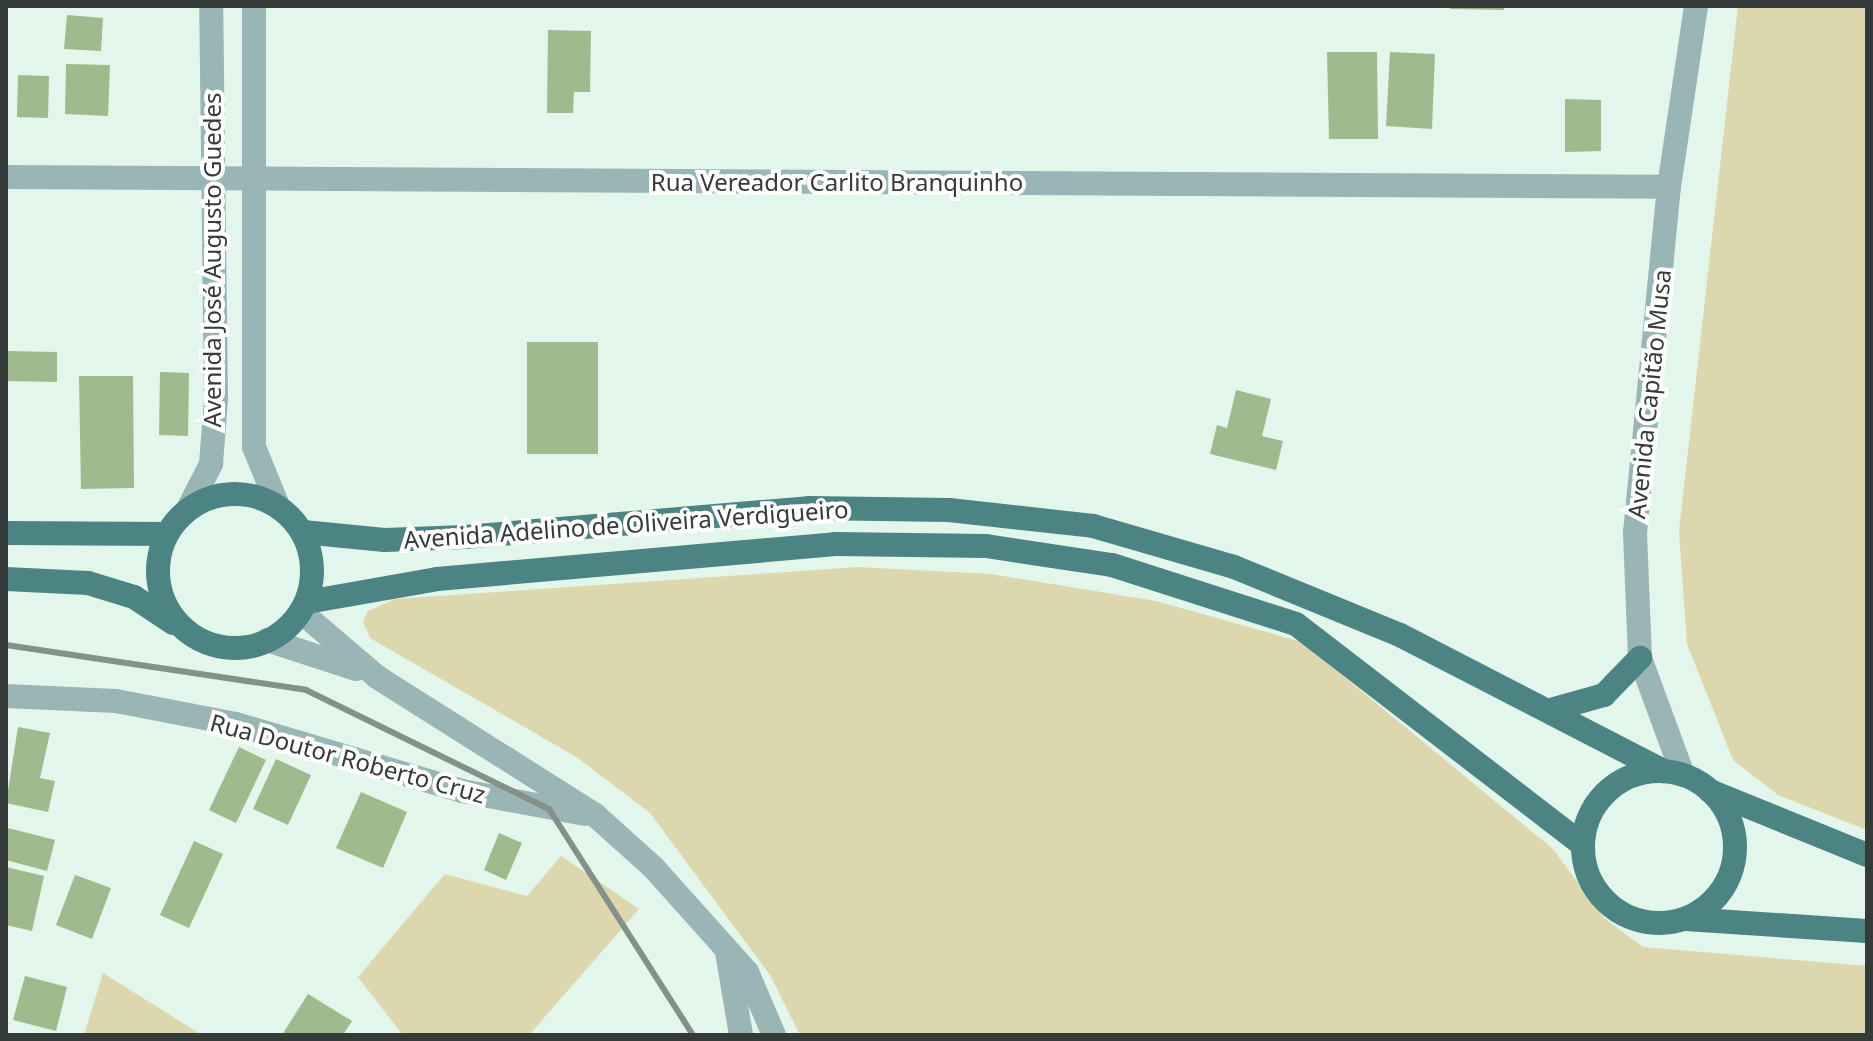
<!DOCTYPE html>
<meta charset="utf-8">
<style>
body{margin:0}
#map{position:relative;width:1873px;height:1041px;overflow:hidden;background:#e2f6ec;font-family:"Noto Sans",sans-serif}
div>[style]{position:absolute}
.green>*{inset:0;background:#dcd7ac}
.building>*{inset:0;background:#9fba8d}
.street>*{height:24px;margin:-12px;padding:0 12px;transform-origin:12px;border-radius:12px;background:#99b5b5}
.primary>*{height:24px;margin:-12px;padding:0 12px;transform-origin:12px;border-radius:12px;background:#4c8383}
.primary>.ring{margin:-12px;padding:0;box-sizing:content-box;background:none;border:24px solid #4c8383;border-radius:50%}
.rail>*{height:6px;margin:-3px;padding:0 3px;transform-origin:3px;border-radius:3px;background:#84918b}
span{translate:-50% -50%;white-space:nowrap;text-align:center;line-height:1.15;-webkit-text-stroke:8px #fff;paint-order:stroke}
.street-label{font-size:24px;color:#343b38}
.frame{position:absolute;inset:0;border:8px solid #343b38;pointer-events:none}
</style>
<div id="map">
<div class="green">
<i style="clip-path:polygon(1738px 6px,1867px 6px,1867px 830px,1778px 795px,1733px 760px,1687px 644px,1679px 531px)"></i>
<i style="clip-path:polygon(858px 567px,991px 574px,1156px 601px,1302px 642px,1553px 849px,1604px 918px,1643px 947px,1867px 966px,1867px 1035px,800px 1035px,770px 975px,650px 813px,578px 758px,370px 638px,363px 622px,368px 611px,395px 599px)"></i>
<i style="clip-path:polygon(561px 856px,639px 909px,529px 1035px,403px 1035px,358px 977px,445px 874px,527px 896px)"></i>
<i style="clip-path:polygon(103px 973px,202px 1035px,84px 1035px)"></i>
</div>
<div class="building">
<i style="clip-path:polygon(1450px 6px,1504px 6px,1504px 10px,1450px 9px)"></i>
<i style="clip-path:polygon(67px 15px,103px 18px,101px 51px,64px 49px)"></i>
<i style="clip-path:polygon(548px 30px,591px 31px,590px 92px,574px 92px,573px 113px,547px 113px)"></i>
<i style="clip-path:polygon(1327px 52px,1377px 52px,1378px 139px,1329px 139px)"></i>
<i style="clip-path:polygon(1390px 52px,1435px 54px,1432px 129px,1386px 126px)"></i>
<i style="clip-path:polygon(66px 64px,110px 65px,108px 116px,65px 114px)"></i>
<i style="clip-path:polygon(18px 75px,49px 76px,48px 118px,17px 117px)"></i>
<i style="clip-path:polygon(1565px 99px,1601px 100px,1601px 151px,1565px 152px)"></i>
<i style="clip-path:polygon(527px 342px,598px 342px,598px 454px,527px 454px)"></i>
<i style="clip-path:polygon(6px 351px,57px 352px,57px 382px,6px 381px)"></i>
<i style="clip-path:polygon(160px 372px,189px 373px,188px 436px,159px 435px)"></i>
<i style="clip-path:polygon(79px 376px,133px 376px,134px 488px,81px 489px)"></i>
<i style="clip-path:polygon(1236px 390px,1271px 399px,1262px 436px,1283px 441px,1276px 470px,1210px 454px,1217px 425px,1227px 428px)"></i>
<i style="clip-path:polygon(18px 727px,50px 733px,40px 778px,55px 781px,48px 812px,6px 803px)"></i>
<i style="clip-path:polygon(239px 747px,266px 760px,236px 823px,209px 810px)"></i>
<i style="clip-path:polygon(276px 759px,311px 775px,288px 825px,253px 809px)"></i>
<i style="clip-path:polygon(361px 792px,407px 812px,383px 868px,336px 848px)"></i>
<i style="clip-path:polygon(8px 828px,55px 840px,47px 871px,6px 860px)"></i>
<i style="clip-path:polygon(499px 833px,522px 843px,506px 880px,484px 870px)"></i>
<i style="clip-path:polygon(194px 841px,223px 854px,189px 928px,160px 915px)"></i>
<i style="clip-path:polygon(6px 867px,44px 876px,32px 931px,6px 925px)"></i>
<i style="clip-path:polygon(75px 875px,111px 888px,92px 939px,56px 925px)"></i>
<i style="clip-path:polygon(25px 976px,67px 987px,56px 1031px,13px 1020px)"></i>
<i style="clip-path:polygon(308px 994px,352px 1021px,343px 1035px,282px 1035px)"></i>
</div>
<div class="street">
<i style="left:254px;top:6px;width:441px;rotate:90deg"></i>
<i style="left:254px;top:447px;width:64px;rotate:67.9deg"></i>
<i style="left:6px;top:177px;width:1663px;rotate:0.34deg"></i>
<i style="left:188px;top:509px;width:51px;rotate:-62.9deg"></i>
<i style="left:211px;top:464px;width:65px;rotate:-85.6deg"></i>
<i style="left:216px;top:399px;width:393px;rotate:-90.7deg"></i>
<i style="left:301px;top:612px;width:100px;rotate:40.5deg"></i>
<i style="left:377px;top:677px;width:258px;rotate:32.3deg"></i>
<i style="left:595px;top:815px;width:78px;rotate:41.9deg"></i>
<i style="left:653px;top:867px;width:141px;rotate:48.2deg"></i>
<i style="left:747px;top:972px;width:69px;rotate:66.8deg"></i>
<i style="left:267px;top:640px;width:94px;rotate:18deg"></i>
<i style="left:6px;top:696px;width:110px;rotate:2.6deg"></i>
<i style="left:116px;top:701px;width:122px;rotate:10.9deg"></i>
<i style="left:236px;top:724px;width:236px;rotate:16.5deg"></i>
<i style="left:462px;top:791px;width:125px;rotate:10.6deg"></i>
<i style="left:1683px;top:775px;width:125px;rotate:-110.2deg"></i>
<i style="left:1640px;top:658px;width:125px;rotate:-92.3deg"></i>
<i style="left:1635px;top:533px;width:348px;rotate:-84.4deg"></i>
<i style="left:1669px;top:187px;width:183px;rotate:-81.5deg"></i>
<i style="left:727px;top:952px;width:84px;rotate:80.4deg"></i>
</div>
<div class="primary">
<i class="ring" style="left:158px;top:494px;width:130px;height:130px"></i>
<i style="left:303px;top:532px;width:82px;rotate:5.6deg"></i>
<i style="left:385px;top:540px;width:80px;rotate:-2.1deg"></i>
<i style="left:465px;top:537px;width:345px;rotate:-4.8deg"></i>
<i style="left:809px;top:508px;width:140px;rotate:0.8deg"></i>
<i style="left:949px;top:510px;width:145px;rotate:6.3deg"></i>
<i style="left:1093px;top:526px;width:147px;rotate:16.2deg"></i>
<i style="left:1234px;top:567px;width:179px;rotate:22.3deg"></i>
<i style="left:1400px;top:635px;width:297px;rotate:27.3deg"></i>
<i style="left:6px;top:533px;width:160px;rotate:0.4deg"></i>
<i style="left:6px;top:579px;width:82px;rotate:2.8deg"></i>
<i style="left:88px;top:583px;width:48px;rotate:16.9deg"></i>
<i style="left:134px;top:597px;width:47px;rotate:33.7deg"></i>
<i style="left:307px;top:602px;width:132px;rotate:-10deg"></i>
<i style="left:437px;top:579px;width:400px;rotate:-5deg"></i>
<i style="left:835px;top:544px;width:151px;rotate:0.8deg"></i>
<i style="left:986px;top:546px;width:127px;rotate:8.6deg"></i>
<i style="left:1112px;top:565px;width:193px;rotate:17.8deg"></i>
<i style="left:1296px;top:624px;width:361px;rotate:37.6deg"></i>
<i style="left:1554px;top:709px;width:52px;rotate:-15.6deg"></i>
<i style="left:1604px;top:695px;width:52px;rotate:-45.8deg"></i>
<i class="ring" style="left:1583px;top:771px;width:128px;height:128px"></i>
<i style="left:1710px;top:791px;width:170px;rotate:22.2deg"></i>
<i style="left:1686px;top:919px;width:181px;rotate:3.8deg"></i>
</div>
<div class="rail">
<i style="left:6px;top:645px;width:303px;rotate:8.5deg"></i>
<i style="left:306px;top:690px;width:271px;rotate:26.1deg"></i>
<i style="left:549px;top:809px;width:268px;rotate:57.5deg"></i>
</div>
<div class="street-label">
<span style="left:837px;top:182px">Rua Vereador Carlito Branquinho</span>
<span style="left:212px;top:260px;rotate:-90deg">Avenida José Augusto Guedes</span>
<span style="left:1649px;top:394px;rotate:-84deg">Avenida Capitão Musa</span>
<span style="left:626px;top:524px;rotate:-4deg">Avenida Adelino de Oliveira Verdigueiro</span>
<span style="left:348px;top:758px;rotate:15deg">Rua Doutor Roberto Cruz</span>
</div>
<div class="frame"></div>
</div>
